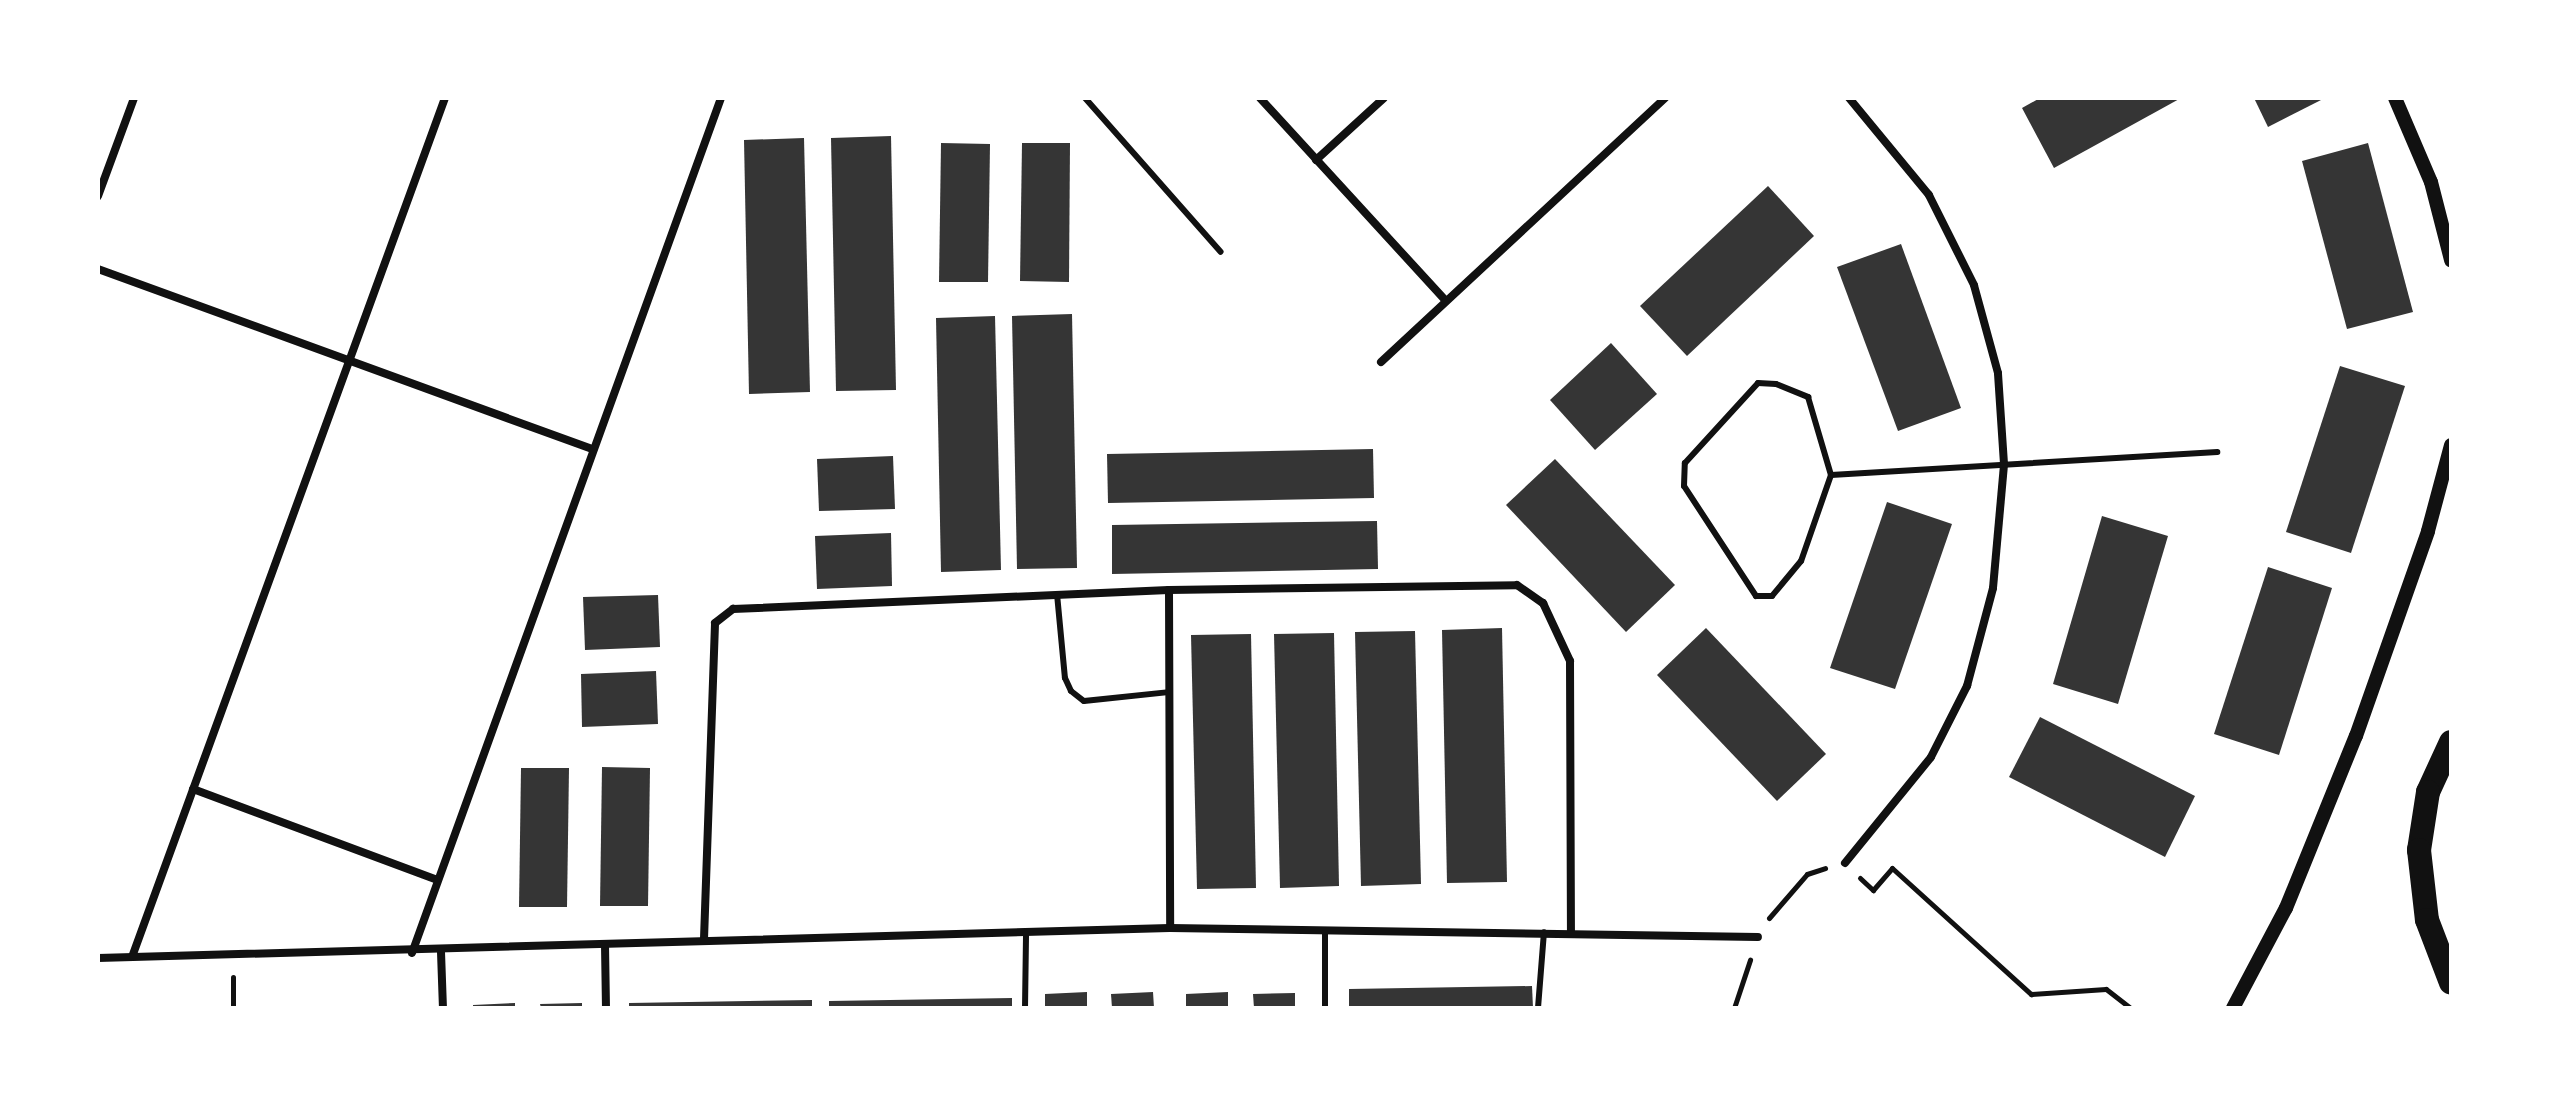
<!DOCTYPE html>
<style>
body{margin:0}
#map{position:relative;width:2549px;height:1106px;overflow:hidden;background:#fff;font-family:"Varela Round",sans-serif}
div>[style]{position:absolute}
.building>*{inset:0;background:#353535}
.path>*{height:5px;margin:-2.5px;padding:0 2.5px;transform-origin:2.5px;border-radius:2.5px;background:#111}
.service>*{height:6px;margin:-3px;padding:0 3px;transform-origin:3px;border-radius:3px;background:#111}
.minor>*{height:8px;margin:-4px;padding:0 4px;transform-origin:4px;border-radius:4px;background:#111}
.tertiary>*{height:14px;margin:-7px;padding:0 7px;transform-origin:7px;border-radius:7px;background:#111}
.motorway>*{height:24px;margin:-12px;padding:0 12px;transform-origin:12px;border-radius:12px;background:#111}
span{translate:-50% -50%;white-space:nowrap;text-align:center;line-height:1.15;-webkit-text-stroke:8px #fff;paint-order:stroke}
.frame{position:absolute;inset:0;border:100px solid #fff;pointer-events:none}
</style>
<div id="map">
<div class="building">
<i style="clip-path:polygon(2040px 98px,2181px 98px,2054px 168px,2022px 108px)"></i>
<i style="clip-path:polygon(2254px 98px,2325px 98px,2268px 127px)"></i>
<i style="clip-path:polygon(891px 136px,896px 390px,836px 391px,831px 138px)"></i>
<i style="clip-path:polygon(804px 138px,810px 392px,749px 394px,744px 140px)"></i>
<i style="clip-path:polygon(941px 143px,990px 144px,988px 282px,939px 282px)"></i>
<i style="clip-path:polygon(1022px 143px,1070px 143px,1069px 282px,1020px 281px)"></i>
<i style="clip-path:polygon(2368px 143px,2413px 312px,2347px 329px,2302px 161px)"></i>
<i style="clip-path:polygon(1768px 186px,1814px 236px,1687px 356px,1640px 306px)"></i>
<i style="clip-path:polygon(1901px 244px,1961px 408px,1898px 431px,1837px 267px)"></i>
<i style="clip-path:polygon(1072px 314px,1077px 568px,1017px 569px,1012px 316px)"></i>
<i style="clip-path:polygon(995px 316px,1001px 570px,941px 572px,936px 318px)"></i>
<i style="clip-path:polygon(1611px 343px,1657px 394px,1595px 450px,1550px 400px)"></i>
<i style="clip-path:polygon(2340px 366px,2405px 386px,2351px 553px,2286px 532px)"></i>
<i style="clip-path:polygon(1373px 449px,1374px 498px,1108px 503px,1107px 454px)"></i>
<i style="clip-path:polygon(893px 456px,895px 509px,819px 511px,817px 459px)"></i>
<i style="clip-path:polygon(1555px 459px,1675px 585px,1626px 632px,1506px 505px)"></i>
<i style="clip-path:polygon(1887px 502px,1952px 524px,1895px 689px,1830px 668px)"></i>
<i style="clip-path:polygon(2102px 516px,2168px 536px,2118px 704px,2053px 684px)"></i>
<i style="clip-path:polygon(1377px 521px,1378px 569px,1112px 574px,1112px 525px)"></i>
<i style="clip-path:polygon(891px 533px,892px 586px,817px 589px,815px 536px)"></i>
<i style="clip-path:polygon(2268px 567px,2332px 588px,2279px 755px,2214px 734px)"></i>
<i style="clip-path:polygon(658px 595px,660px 647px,585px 650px,583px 597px)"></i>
<i style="clip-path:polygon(1502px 628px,1507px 882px,1447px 883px,1442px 630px)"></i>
<i style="clip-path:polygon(1706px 628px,1826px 754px,1777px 801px,1657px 675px)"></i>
<i style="clip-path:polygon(1415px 631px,1421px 884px,1361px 886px,1355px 632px)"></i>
<i style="clip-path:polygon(1334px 633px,1339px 886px,1280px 888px,1274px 634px)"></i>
<i style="clip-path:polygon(1251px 634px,1256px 888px,1197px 889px,1191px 635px)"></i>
<i style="clip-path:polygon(656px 671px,658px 724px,582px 727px,581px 674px)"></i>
<i style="clip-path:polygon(2040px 717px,2195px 796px,2165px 857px,2009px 777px)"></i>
<i style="clip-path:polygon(602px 767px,650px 768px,648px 906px,600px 906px)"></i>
<i style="clip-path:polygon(521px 768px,569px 768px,567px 907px,519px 907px)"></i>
<i style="clip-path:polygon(1532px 986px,1533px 1008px,1349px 1008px,1349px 989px)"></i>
<i style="clip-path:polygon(1087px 992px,1087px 1008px,1045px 1008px,1045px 994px)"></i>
<i style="clip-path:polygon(1153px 992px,1154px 1008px,1112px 1008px,1111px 994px)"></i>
<i style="clip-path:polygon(1228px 992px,1228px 1008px,1186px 1008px,1186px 994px)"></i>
<i style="clip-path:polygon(1295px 993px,1295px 1008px,1254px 1008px,1253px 994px)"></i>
<i style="clip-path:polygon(1012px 998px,1012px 1008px,829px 1008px,829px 1001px)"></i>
<i style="clip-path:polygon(812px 1000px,812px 1008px,629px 1008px,629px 1003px)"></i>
<i style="clip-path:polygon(515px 1003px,515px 1008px,473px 1008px,473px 1005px)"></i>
<i style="clip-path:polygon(582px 1003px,582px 1008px,541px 1008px,540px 1004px)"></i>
</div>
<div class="path">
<i style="left:1860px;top:878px;width:18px;rotate:43deg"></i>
<i style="left:1873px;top:890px;width:29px;rotate:-49deg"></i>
<i style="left:1892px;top:868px;width:188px;rotate:42.2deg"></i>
<i style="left:2031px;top:994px;width:75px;rotate:-3.8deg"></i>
<i style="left:2106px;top:989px;width:31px;rotate:38deg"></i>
<i style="left:1769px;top:918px;width:58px;rotate:-49.2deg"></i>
<i style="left:1807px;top:874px;width:19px;rotate:-18deg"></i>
<i style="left:233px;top:1008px;width:31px;rotate:-90deg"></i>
<i style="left:1734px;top:1008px;width:51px;rotate:-71.6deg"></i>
</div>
<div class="service">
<i style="left:1085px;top:98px;width:205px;rotate:48.6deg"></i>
<i style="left:1758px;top:383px;width:18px;rotate:3deg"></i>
<i style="left:1776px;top:384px;width:35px;rotate:22deg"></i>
<i style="left:1808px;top:397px;width:81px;rotate:73.6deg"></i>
<i style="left:1831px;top:475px;width:91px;rotate:109.2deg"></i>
<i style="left:1801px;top:561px;width:45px;rotate:129.6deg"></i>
<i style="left:1772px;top:596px;width:16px;rotate:180deg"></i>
<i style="left:1756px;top:596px;width:131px;rotate:-123.2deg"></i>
<i style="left:1684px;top:486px;width:23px;rotate:-88deg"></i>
<i style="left:1685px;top:463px;width:108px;rotate:-47.6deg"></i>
<i style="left:1831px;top:475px;width:387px;rotate:-3.4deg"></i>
<i style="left:1057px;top:594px;width:84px;rotate:84.6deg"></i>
<i style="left:1065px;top:678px;width:14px;rotate:65deg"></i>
<i style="left:1071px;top:691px;width:16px;rotate:38deg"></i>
<i style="left:1084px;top:701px;width:85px;rotate:-6deg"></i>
<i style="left:1025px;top:1008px;width:76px;rotate:-89.2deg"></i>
<i style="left:1325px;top:1008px;width:78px;rotate:-90deg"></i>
<i style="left:1538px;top:1008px;width:76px;rotate:-85.5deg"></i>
</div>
<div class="minor">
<i style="left:1260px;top:98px;width:275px;rotate:47.5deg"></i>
<i style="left:1316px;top:160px;width:92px;rotate:-42.4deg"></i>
<i style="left:98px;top:196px;width:104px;rotate:-69.8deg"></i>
<i style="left:98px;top:269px;width:526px;rotate:20.02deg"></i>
<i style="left:1381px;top:362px;width:388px;rotate:-42.9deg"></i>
<i style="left:1169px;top:590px;width:338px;rotate:89.8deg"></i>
<i style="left:193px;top:789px;width:258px;rotate:20.4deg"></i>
<i style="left:1845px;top:863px;width:136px;rotate:-50.9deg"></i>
<i style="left:1931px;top:757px;width:80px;rotate:-63.1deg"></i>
<i style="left:1967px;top:686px;width:101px;rotate:-75.1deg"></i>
<i style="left:1993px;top:588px;width:124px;rotate:-84.9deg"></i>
<i style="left:2004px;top:464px;width:91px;rotate:-93.8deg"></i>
<i style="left:1998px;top:373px;width:91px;rotate:-105.3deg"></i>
<i style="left:1974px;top:285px;width:101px;rotate:-116.6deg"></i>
<i style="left:1929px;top:195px;width:126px;rotate:-129.5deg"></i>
<i style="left:704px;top:939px;width:316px;rotate:-88deg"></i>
<i style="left:715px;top:623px;width:23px;rotate:-38deg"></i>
<i style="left:733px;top:609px;width:436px;rotate:-2.5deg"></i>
<i style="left:1169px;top:590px;width:348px;rotate:-0.8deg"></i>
<i style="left:1517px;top:585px;width:32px;rotate:35deg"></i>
<i style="left:1543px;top:603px;width:64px;rotate:65deg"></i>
<i style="left:1570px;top:661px;width:271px;rotate:89.8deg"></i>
<i style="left:605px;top:945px;width:63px;rotate:89.1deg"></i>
<i style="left:441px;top:952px;width:56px;rotate:88deg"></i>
<i style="left:412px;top:953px;width:909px;rotate:-70.13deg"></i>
<i style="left:132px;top:957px;width:914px;rotate:-69.98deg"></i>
<i style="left:98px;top:958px;width:1072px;rotate:-1.6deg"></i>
<i style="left:1170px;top:928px;width:588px;rotate:0.88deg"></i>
</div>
<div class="tertiary">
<i style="left:2395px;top:98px;width:91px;rotate:66.8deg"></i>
<i style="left:2431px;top:182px;width:81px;rotate:75.6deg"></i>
<i style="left:2233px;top:1008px;width:113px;rotate:-62.1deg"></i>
<i style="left:2286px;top:908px;width:186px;rotate:-67.9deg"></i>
<i style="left:2356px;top:736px;width:217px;rotate:-70.6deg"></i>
<i style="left:2428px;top:531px;width:89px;rotate:-75deg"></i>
</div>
<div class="motorway">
<i style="left:2451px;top:742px;width:55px;rotate:114.7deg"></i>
<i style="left:2428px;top:792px;width:59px;rotate:98.8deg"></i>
<i style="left:2419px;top:850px;width:70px;rotate:83.5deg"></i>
<i style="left:2427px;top:920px;width:67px;rotate:69.1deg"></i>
</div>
<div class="frame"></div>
</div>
